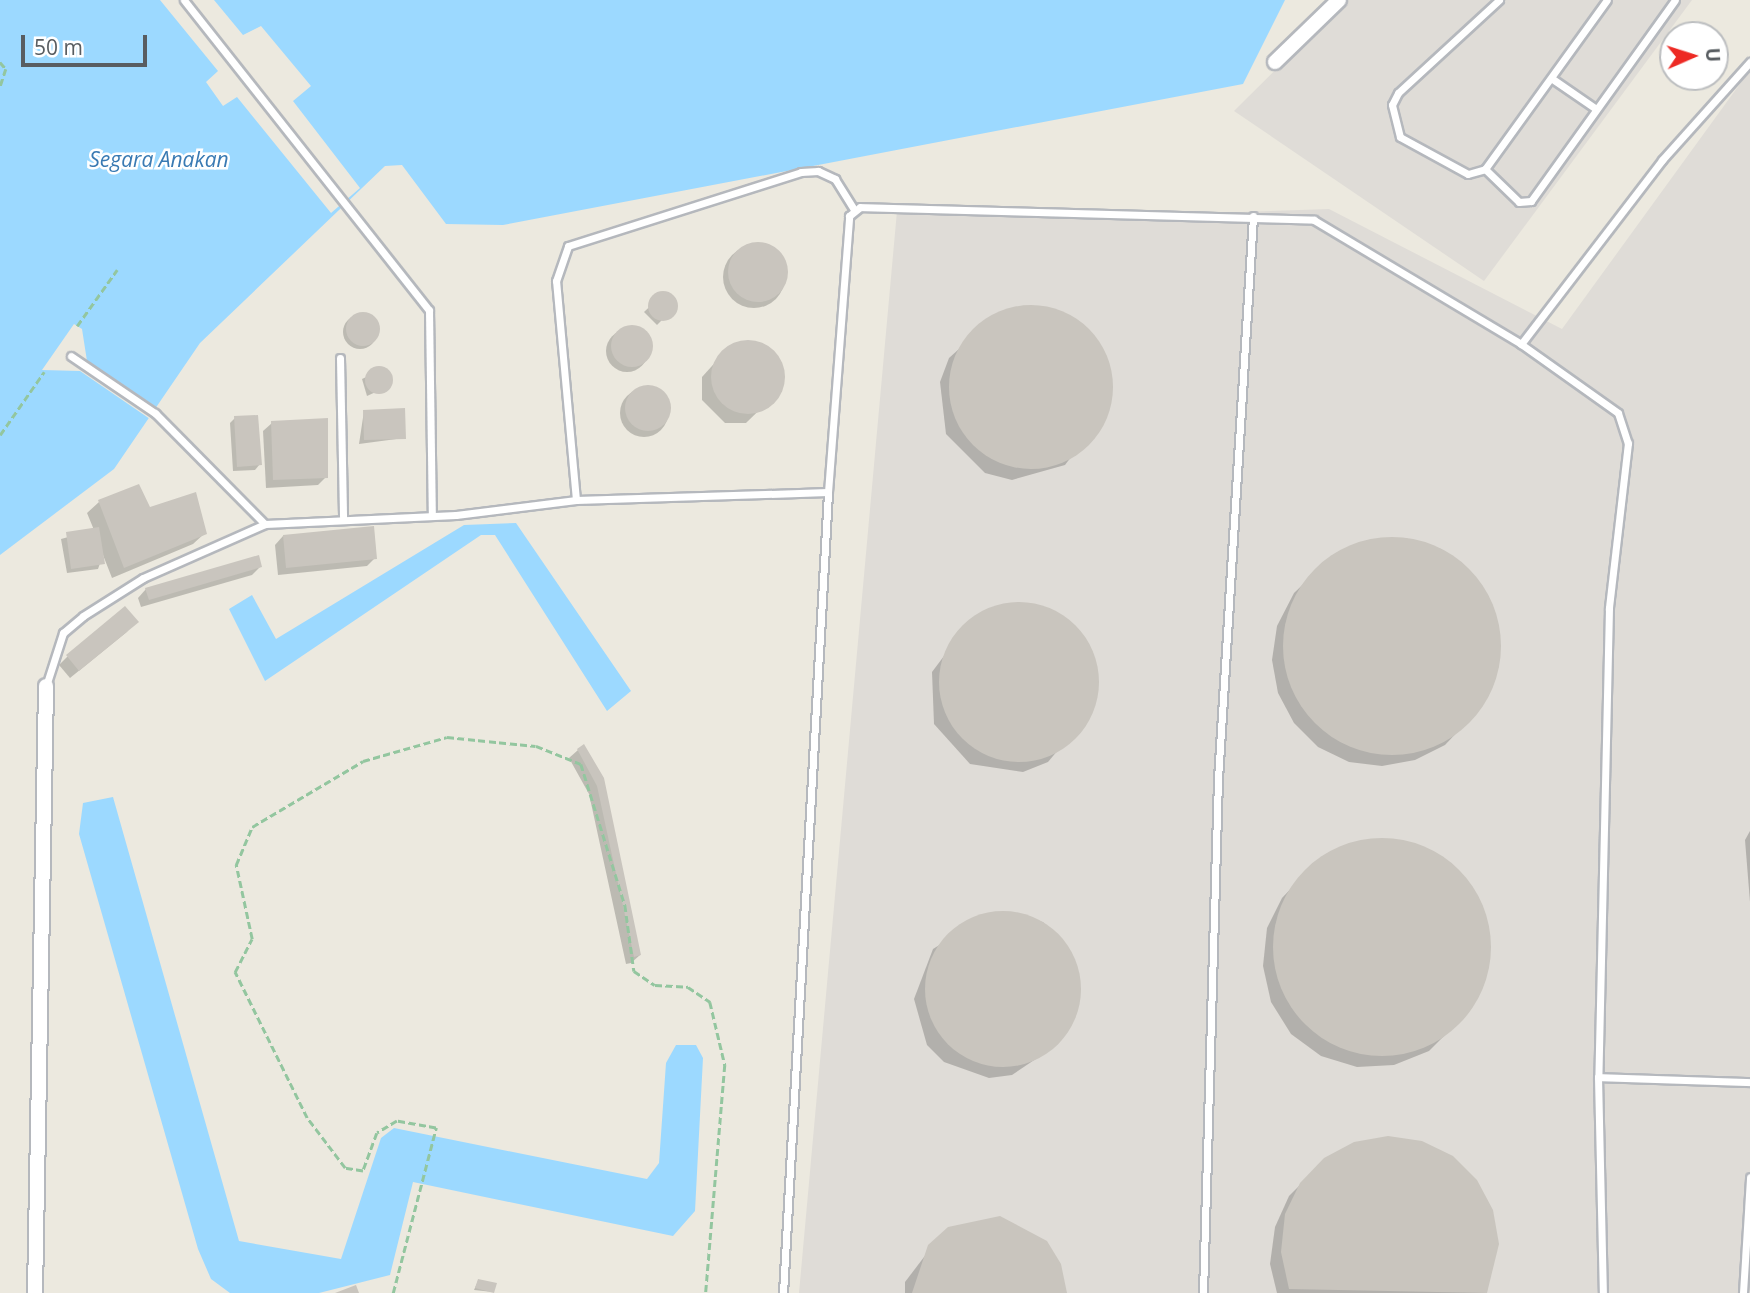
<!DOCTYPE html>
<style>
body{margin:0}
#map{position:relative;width:1750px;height:1293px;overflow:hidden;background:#ece9df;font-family:"Open Sans",sans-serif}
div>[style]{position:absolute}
.industrial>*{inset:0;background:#dfdcd7}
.water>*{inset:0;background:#9cd9ff}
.pier>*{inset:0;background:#ece9df}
.shadow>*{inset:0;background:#0003}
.round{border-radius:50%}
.building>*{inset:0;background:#c9c5be}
.path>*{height:2.5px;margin-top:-1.25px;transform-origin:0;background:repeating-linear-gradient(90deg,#93c69f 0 7px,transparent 0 10.5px)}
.roads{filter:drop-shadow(2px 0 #b5b8bd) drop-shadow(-2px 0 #b5b8bd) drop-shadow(0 2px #b5b8bd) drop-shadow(0 -2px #b5b8bd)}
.service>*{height:7px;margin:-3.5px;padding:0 3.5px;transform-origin:3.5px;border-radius:3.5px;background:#fff}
.minor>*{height:14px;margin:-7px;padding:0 7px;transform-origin:7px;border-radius:7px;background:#fff}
span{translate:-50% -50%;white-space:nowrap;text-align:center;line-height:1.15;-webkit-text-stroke:5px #fff;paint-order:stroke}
.water-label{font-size:21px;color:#397ab3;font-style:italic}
.north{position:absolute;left:1659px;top:21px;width:70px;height:70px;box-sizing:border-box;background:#fff;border:2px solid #bcbec0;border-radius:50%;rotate:87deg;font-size:19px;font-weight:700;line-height:28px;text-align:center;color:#585d61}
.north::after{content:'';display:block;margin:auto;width:24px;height:32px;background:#ed2a24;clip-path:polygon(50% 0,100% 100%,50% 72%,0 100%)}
.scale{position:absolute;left:21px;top:35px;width:126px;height:32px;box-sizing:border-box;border:4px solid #585d61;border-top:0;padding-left:9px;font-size:21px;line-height:24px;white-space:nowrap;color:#585d61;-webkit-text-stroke:5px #fff;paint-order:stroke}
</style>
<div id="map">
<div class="industrial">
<i style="clip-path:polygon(1346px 0,1692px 0,1484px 281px,1234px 111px)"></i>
<i style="clip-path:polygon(1750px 70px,1750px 1293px,799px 1293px,897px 211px,1122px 216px,1329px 209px,1562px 329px)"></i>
</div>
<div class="water">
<i style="clip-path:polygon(0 0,1285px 0,1243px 84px,503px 225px,446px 224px,402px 165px,385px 166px,200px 343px,114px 469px,0 555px)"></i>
<i style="clip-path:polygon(516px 523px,631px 691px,607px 711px,495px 535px,481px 535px,265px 681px,229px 609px,252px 595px,276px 639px,464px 525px)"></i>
<i style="clip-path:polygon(113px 797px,239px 1241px,341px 1259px,381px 1138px,394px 1128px,647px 1179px,659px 1163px,666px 1063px,676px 1045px,696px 1045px,703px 1058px,695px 1211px,673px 1236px,413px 1182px,390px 1275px,319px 1293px,230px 1293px,211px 1279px,198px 1249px,79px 834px,83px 803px)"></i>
</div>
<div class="pier">
<i style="clip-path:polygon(160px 0,214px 0,243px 35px,261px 26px,311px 86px,293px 101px,360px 188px,331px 213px,237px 97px,223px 106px,206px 82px,218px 71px)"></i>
<i style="clip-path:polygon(74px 324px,82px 329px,87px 361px,159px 409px,150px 419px,80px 371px,42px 370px)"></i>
</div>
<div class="shadow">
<i class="round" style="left:723px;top:246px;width:62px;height:62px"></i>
<i style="clip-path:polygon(663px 294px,676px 306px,657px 325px,644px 312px)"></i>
<i style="clip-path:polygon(1048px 308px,1091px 333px,1104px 354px,1109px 407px,1065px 465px,1012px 480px,985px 473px,946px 434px,940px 382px,949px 358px,999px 313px)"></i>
<i class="round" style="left:343px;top:315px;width:34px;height:34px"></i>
<i class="round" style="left:606px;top:330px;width:42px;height:42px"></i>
<i style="clip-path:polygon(754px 341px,775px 353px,782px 388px,746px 423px,725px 423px,702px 400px,702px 377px,730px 346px)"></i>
<i style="clip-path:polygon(383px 369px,389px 386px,367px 396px,362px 379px)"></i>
<i class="round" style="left:620px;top:389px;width:48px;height:48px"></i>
<i style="clip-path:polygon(364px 411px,404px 438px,359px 444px)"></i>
<i style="clip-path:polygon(235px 418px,260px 464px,255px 470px,233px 471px,230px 423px)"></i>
<i style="clip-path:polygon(272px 423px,326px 477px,318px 485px,266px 488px,263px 431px)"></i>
<i style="clip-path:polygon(138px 487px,149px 509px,205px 533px,193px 544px,112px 578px,103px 555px,98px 569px,67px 573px,61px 539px,94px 530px,87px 513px,99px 502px)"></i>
<i style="clip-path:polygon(283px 536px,375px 558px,367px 566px,278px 575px,275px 545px)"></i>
<i style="clip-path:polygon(1405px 538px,1441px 549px,1471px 572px,1491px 603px,1500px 640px,1495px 677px,1480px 708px,1445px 745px,1415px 760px,1382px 766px,1349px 762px,1318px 747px,1294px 723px,1278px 693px,1272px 660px,1277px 626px,1294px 593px,1334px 555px,1368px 540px)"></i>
<i style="clip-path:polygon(260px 567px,252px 575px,141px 607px,138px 598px,146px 589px)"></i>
<i style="clip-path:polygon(1041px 606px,1064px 617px,1093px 656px,1094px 707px,1048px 762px,1023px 772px,970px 764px,934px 724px,932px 672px,971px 620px,993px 608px)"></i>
<i style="clip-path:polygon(128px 631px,70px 678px,59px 665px,67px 657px)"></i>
<i style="clip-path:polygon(578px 750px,602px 779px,640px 955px,631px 963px,626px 964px,589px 794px,569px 758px)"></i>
<i style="clip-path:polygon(1750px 831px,1750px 902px,1745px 840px)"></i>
<i style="clip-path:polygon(1380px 839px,1414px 844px,1444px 858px,1468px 882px,1484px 912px,1490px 945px,1485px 979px,1468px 1012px,1429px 1051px,1394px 1065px,1357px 1067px,1321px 1056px,1291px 1034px,1271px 1002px,1263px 966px,1267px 928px,1282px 898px,1317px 861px,1347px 845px)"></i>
<i style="clip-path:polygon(992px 912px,1043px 922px,1076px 964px,1080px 991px,1064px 1036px,1052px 1048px,1012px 1075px,989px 1078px,944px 1062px,927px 1045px,914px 999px,933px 949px)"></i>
<i style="clip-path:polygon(1325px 1160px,1497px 1244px,1485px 1293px,1277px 1293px,1270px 1264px,1275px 1227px,1289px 1196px)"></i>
<i style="clip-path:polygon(937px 1240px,1061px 1293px,905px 1293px,905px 1282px)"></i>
<i style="clip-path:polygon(478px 1281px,493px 1292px,474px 1290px)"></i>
</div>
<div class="building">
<i class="round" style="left:728px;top:242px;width:60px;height:60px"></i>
<i class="round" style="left:648px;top:291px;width:30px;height:30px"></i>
<i class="round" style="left:949px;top:305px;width:164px;height:164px"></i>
<i class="round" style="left:346px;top:312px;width:34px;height:34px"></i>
<i class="round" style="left:611px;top:325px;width:42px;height:42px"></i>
<i class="round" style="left:711px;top:340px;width:74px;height:74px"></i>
<i class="round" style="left:365px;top:366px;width:28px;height:28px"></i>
<i class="round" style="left:625px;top:385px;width:46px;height:46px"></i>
<i style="clip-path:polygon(405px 408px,406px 439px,364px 440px,363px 410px)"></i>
<i style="clip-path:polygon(258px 415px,262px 465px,237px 467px,234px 416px)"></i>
<i style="clip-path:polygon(328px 418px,328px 478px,273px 480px,271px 421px)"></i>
<i style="clip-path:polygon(139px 484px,150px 507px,196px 492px,207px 534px,124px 568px,98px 500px)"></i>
<i style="clip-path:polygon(374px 526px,377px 559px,286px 568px,283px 535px)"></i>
<i style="clip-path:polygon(99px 527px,105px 564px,71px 569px,66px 532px)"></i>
<i class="round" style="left:1283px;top:537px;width:218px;height:218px"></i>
<i style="clip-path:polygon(259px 555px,262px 567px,149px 600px,145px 588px)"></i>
<i class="round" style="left:939px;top:602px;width:160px;height:160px"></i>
<i style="clip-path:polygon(125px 606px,139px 622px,79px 671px,66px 655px)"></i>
<i style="clip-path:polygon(584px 744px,604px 778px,641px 955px,634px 957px,597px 786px,577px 749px)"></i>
<i class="round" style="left:1273px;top:838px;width:218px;height:218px"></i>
<i class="round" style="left:925px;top:911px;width:156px;height:156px"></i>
<i style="clip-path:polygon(1388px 1136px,1422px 1141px,1453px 1156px,1477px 1180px,1493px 1210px,1499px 1244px,1487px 1293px,1289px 1289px,1281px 1252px,1285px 1214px,1300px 1183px,1324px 1158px,1354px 1142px)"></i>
<i style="clip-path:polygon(1000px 1216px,1047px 1241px,1061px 1264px,1067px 1293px,912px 1293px,928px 1245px,948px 1227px)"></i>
<i style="clip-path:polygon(478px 1279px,497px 1283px,494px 1293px,475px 1288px)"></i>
<i style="clip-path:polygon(356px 1285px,359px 1293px,335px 1293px)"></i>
</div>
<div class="path">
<i style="left:0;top:62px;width:9px;rotate:49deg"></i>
<i style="left:6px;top:69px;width:19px;rotate:108deg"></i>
<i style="left:77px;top:326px;width:69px;rotate:-54.5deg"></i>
<i style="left:0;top:435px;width:77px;rotate:-55.1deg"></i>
<i style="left:393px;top:1293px;width:171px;rotate:-75.4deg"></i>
<i style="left:436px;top:1128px;width:40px;rotate:-170deg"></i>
<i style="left:397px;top:1121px;width:23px;rotate:149deg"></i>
<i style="left:377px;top:1133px;width:40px;rotate:110.2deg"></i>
<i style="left:363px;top:1171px;width:18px;rotate:-171deg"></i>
<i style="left:345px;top:1168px;width:63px;rotate:-127.2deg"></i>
<i style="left:307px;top:1118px;width:163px;rotate:-116.3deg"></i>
<i style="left:235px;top:972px;width:37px;rotate:-63deg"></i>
<i style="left:252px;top:939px;width:76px;rotate:-102.2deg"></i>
<i style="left:236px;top:865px;width:41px;rotate:-67.2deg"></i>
<i style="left:252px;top:827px;width:129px;rotate:-30.7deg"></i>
<i style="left:363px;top:761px;width:87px;rotate:-15.9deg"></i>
<i style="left:447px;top:737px;width:89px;rotate:5.8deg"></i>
<i style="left:536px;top:746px;width:48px;rotate:21.8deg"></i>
<i style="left:581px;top:764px;width:148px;rotate:72.7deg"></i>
<i style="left:625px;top:905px;width:67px;rotate:82.2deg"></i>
<i style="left:634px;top:971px;width:25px;rotate:34deg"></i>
<i style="left:655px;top:985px;width:33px;rotate:3deg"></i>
<i style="left:688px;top:987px;width:27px;rotate:34deg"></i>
<i style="left:710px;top:1002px;width:65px;rotate:76.6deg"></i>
<i style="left:725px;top:1065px;width:229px;rotate:94.8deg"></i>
</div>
<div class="roads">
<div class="service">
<i style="left:184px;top:0;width:395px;rotate:51.7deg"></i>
<i style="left:429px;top:310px;width:205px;rotate:89.2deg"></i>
<i style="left:1499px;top:0;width:137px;rotate:137.4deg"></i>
<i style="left:1398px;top:93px;width:13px;rotate:117deg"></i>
<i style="left:1392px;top:105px;width:33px;rotate:76deg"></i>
<i style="left:1400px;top:137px;width:77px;rotate:28.6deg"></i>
<i style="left:1468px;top:174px;width:18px;rotate:-16deg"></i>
<i style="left:1485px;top:169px;width:208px;rotate:-54.2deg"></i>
<i style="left:1554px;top:80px;width:51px;rotate:34.6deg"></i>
<i style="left:1485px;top:169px;width:47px;rotate:44.1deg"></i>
<i style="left:1519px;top:202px;width:12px;rotate:-5deg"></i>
<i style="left:1531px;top:201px;width:247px;rotate:-54.4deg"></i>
<i style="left:1521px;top:344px;width:232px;rotate:-52.5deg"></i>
<i style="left:1662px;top:160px;width:132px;rotate:-48.1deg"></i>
<i style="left:71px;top:356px;width:102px;rotate:34.2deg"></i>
<i style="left:155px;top:413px;width:156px;rotate:45.3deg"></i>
<i style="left:340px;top:358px;width:159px;rotate:88.9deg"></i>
<i style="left:576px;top:500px;width:220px;rotate:-95.2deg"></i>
<i style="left:556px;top:281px;width:37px;rotate:-71deg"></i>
<i style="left:568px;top:246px;width:244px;rotate:-17.6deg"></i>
<i style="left:801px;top:172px;width:17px;rotate:-3deg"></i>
<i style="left:818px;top:171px;width:19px;rotate:25deg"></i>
<i style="left:835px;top:179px;width:36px;rotate:58deg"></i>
<i style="left:46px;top:686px;width:56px;rotate:-72.2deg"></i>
<i style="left:63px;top:633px;width:26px;rotate:-40deg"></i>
<i style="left:83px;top:616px;width:71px;rotate:-32.3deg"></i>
<i style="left:143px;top:578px;width:133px;rotate:-23.9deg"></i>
<i style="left:265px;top:524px;width:191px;rotate:-2.7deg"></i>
<i style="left:456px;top:515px;width:121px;rotate:-7.1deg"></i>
<i style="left:576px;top:500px;width:252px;rotate:-1.8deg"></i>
<i style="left:1598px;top:1077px;width:152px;rotate:1.9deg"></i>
<i style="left:783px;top:1293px;width:802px;rotate:-86.78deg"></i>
<i style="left:828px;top:492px;width:277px;rotate:-85.6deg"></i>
<i style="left:849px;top:216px;width:14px;rotate:-39deg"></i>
<i style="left:860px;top:207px;width:454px;rotate:1.6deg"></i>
<i style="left:1314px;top:220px;width:241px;rotate:30.9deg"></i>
<i style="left:1521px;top:344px;width:119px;rotate:35.4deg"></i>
<i style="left:1618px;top:413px;width:32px;rotate:72deg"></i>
<i style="left:1628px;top:443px;width:166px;rotate:96.6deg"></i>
<i style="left:1609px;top:608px;width:469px;rotate:91.3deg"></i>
<i style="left:1598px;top:1077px;width:216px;rotate:88.7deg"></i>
<i style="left:1203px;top:1293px;width:514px;rotate:-88.33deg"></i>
<i style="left:1218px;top:779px;width:564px;rotate:-86.44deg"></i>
<i style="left:1743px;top:1293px;width:116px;rotate:-86.5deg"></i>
</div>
<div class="minor">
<i style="left:1275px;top:62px;width:89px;rotate:-44.1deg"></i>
<i style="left:35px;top:1293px;width:607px;rotate:-88.96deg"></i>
</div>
</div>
<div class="water-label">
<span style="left:159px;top:159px">Segara Anakan</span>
</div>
<div class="north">U</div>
<div class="scale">50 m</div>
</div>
